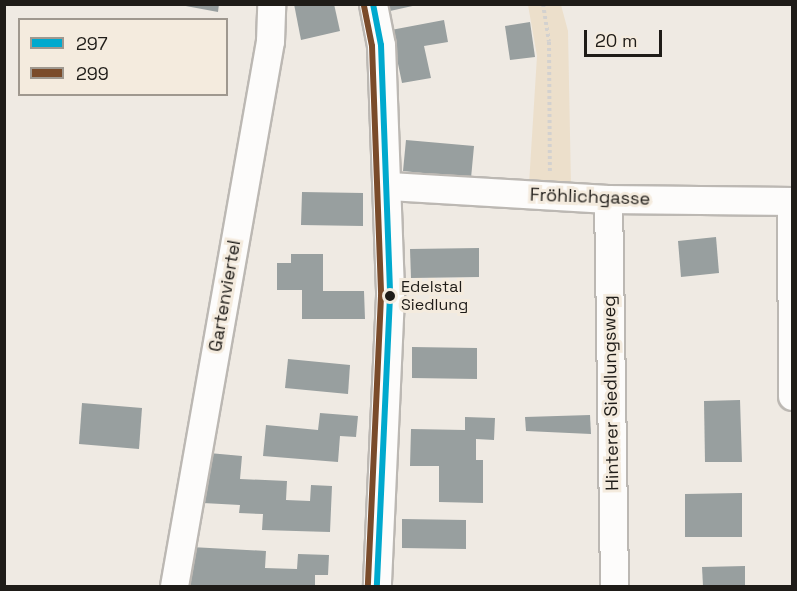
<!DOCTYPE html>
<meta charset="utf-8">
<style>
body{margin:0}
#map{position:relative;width:797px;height:591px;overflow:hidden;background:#efeae3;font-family:"Space Grotesk",sans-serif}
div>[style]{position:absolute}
.green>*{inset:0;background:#ecdfcb}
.building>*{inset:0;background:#989f9f}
.path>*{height:4px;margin-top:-2px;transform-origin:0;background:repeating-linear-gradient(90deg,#d3d1cf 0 3px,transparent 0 6px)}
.roads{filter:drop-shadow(2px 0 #bcb8b3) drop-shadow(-2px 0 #bcb8b3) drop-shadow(0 2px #bcb8b3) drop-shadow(0 -2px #bcb8b3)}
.minor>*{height:27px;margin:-13.5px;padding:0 13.5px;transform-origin:13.5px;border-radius:13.5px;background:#fdfcfb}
.bus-1>*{height:6px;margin:-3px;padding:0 3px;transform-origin:3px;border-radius:3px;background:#00a9ce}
.bus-2>*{height:6px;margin:-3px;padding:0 3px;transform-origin:3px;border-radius:3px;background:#7a4b2a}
.dots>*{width:16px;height:16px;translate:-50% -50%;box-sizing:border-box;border:3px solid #f4ebde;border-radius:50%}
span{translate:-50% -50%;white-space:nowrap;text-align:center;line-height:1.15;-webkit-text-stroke:6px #f4ebde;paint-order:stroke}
.bus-label{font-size:16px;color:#1f1c18}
.left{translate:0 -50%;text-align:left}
.street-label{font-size:18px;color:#1f1c18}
.frame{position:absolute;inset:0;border:6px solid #1f1c18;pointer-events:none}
.legend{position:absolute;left:18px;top:18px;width:210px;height:78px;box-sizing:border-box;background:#f4ebde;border:2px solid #9f988f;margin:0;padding:8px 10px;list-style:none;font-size:18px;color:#1f1c18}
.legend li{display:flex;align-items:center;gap:12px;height:30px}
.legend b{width:30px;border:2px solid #9f988f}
.scale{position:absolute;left:584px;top:30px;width:78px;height:27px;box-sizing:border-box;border:3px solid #1f1c18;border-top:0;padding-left:8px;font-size:18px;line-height:21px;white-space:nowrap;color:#1f1c18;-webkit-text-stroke:4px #f4ebde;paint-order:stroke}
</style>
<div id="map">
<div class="green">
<i style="clip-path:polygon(528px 5px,561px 5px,568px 31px,571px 186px,529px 184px,537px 56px)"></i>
</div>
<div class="building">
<i style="clip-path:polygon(175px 4px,219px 4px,218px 12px)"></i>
<i style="clip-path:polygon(294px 4px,334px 4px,340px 31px,301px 40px)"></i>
<i style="clip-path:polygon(389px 4px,417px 4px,417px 5px,390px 11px)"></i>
<i style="clip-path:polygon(444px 20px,448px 42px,424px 46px,431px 78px,402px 83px,391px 30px)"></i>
<i style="clip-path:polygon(530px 22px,535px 57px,510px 60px,505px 26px)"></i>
<i style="clip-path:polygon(406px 140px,474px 146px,471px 178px,403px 171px)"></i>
<i style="clip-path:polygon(302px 192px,363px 193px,363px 226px,301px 225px)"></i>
<i style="clip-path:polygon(716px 237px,719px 273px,681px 277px,678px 241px)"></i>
<i style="clip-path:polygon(479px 248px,479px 277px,411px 278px,410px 249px)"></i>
<i style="clip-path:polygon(291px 254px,323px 254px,323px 291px,364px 291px,365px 319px,302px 319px,302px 290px,277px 290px,277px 263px,291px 263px)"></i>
<i style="clip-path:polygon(412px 347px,477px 348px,477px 379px,412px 378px)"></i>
<i style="clip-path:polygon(288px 359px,350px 365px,348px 394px,285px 388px)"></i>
<i style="clip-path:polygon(740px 400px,742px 462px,705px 462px,704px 401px)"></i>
<i style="clip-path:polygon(82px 403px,142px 408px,139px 449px,79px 444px)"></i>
<i style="clip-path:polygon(320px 413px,358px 416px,356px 437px,340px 436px,338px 462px,263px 456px,266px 425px,318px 430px)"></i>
<i style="clip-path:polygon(590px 415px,591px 434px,526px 431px,525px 417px)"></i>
<i style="clip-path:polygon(465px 417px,495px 418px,494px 440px,476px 439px,476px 460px,483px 460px,483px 503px,439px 502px,439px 466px,410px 466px,411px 429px,465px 430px)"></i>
<i style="clip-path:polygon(209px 453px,242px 456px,240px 479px,287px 481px,286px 500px,310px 501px,311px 485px,332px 486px,330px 532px,262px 530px,263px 514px,239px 513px,240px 505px,203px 503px)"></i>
<i style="clip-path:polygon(742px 493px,742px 537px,685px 537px,685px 494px)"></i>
<i style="clip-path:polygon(402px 519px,466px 520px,466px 549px,402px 548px)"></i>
<i style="clip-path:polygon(191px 547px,266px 551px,265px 568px,297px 569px,298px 554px,329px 555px,328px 575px,315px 575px,315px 586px,186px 586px)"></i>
<i style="clip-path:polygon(745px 566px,745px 586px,703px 586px,702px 567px)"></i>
</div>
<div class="path">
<i style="left:543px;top:4px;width:38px;rotate:81deg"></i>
<i style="left:549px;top:42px;width:129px;rotate:89.6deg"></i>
</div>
<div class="roads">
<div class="minor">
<i style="left:373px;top:4px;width:42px;rotate:79deg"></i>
<i style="left:381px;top:45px;width:251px;rotate:87.9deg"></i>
<i style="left:390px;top:296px;width:290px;rotate:92.6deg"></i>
<i style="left:389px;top:186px;width:219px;rotate:3.4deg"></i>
<i style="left:608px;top:199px;width:184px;rotate:0.6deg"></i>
<i style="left:608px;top:199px;width:387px;rotate:89.1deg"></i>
<i style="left:791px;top:201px;width:195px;rotate:89.7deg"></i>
<i style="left:174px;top:586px;width:553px;rotate:-80.01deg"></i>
<i style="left:270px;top:41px;width:37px;rotate:-88deg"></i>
</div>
</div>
<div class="bus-1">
<i style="left:373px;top:4px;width:42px;rotate:79deg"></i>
<i style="left:381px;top:45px;width:251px;rotate:87.9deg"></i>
<i style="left:390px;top:296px;width:290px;rotate:92.6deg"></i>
</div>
<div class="bus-2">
<i style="left:364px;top:6px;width:41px;rotate:78.7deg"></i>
<i style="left:372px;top:46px;width:250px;rotate:87.9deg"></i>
<i style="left:381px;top:296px;width:290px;rotate:92.6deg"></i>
</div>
<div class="dots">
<i style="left:390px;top:296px;background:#1f1c18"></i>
</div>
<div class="bus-label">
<span class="left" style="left:401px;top:296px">Edelstal<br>Siedlung</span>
</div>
<div class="street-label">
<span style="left:590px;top:197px;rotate:2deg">Fröhlichgasse</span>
<span style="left:225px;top:296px;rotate:-80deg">Gartenviertel</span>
<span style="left:611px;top:393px;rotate:-91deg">Hinterer Siedlungsweg</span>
</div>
<div class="frame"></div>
<ul class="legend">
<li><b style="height:8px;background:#00a9ce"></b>297</li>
<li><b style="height:8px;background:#7a4b2a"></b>299</li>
</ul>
<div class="scale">20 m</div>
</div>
